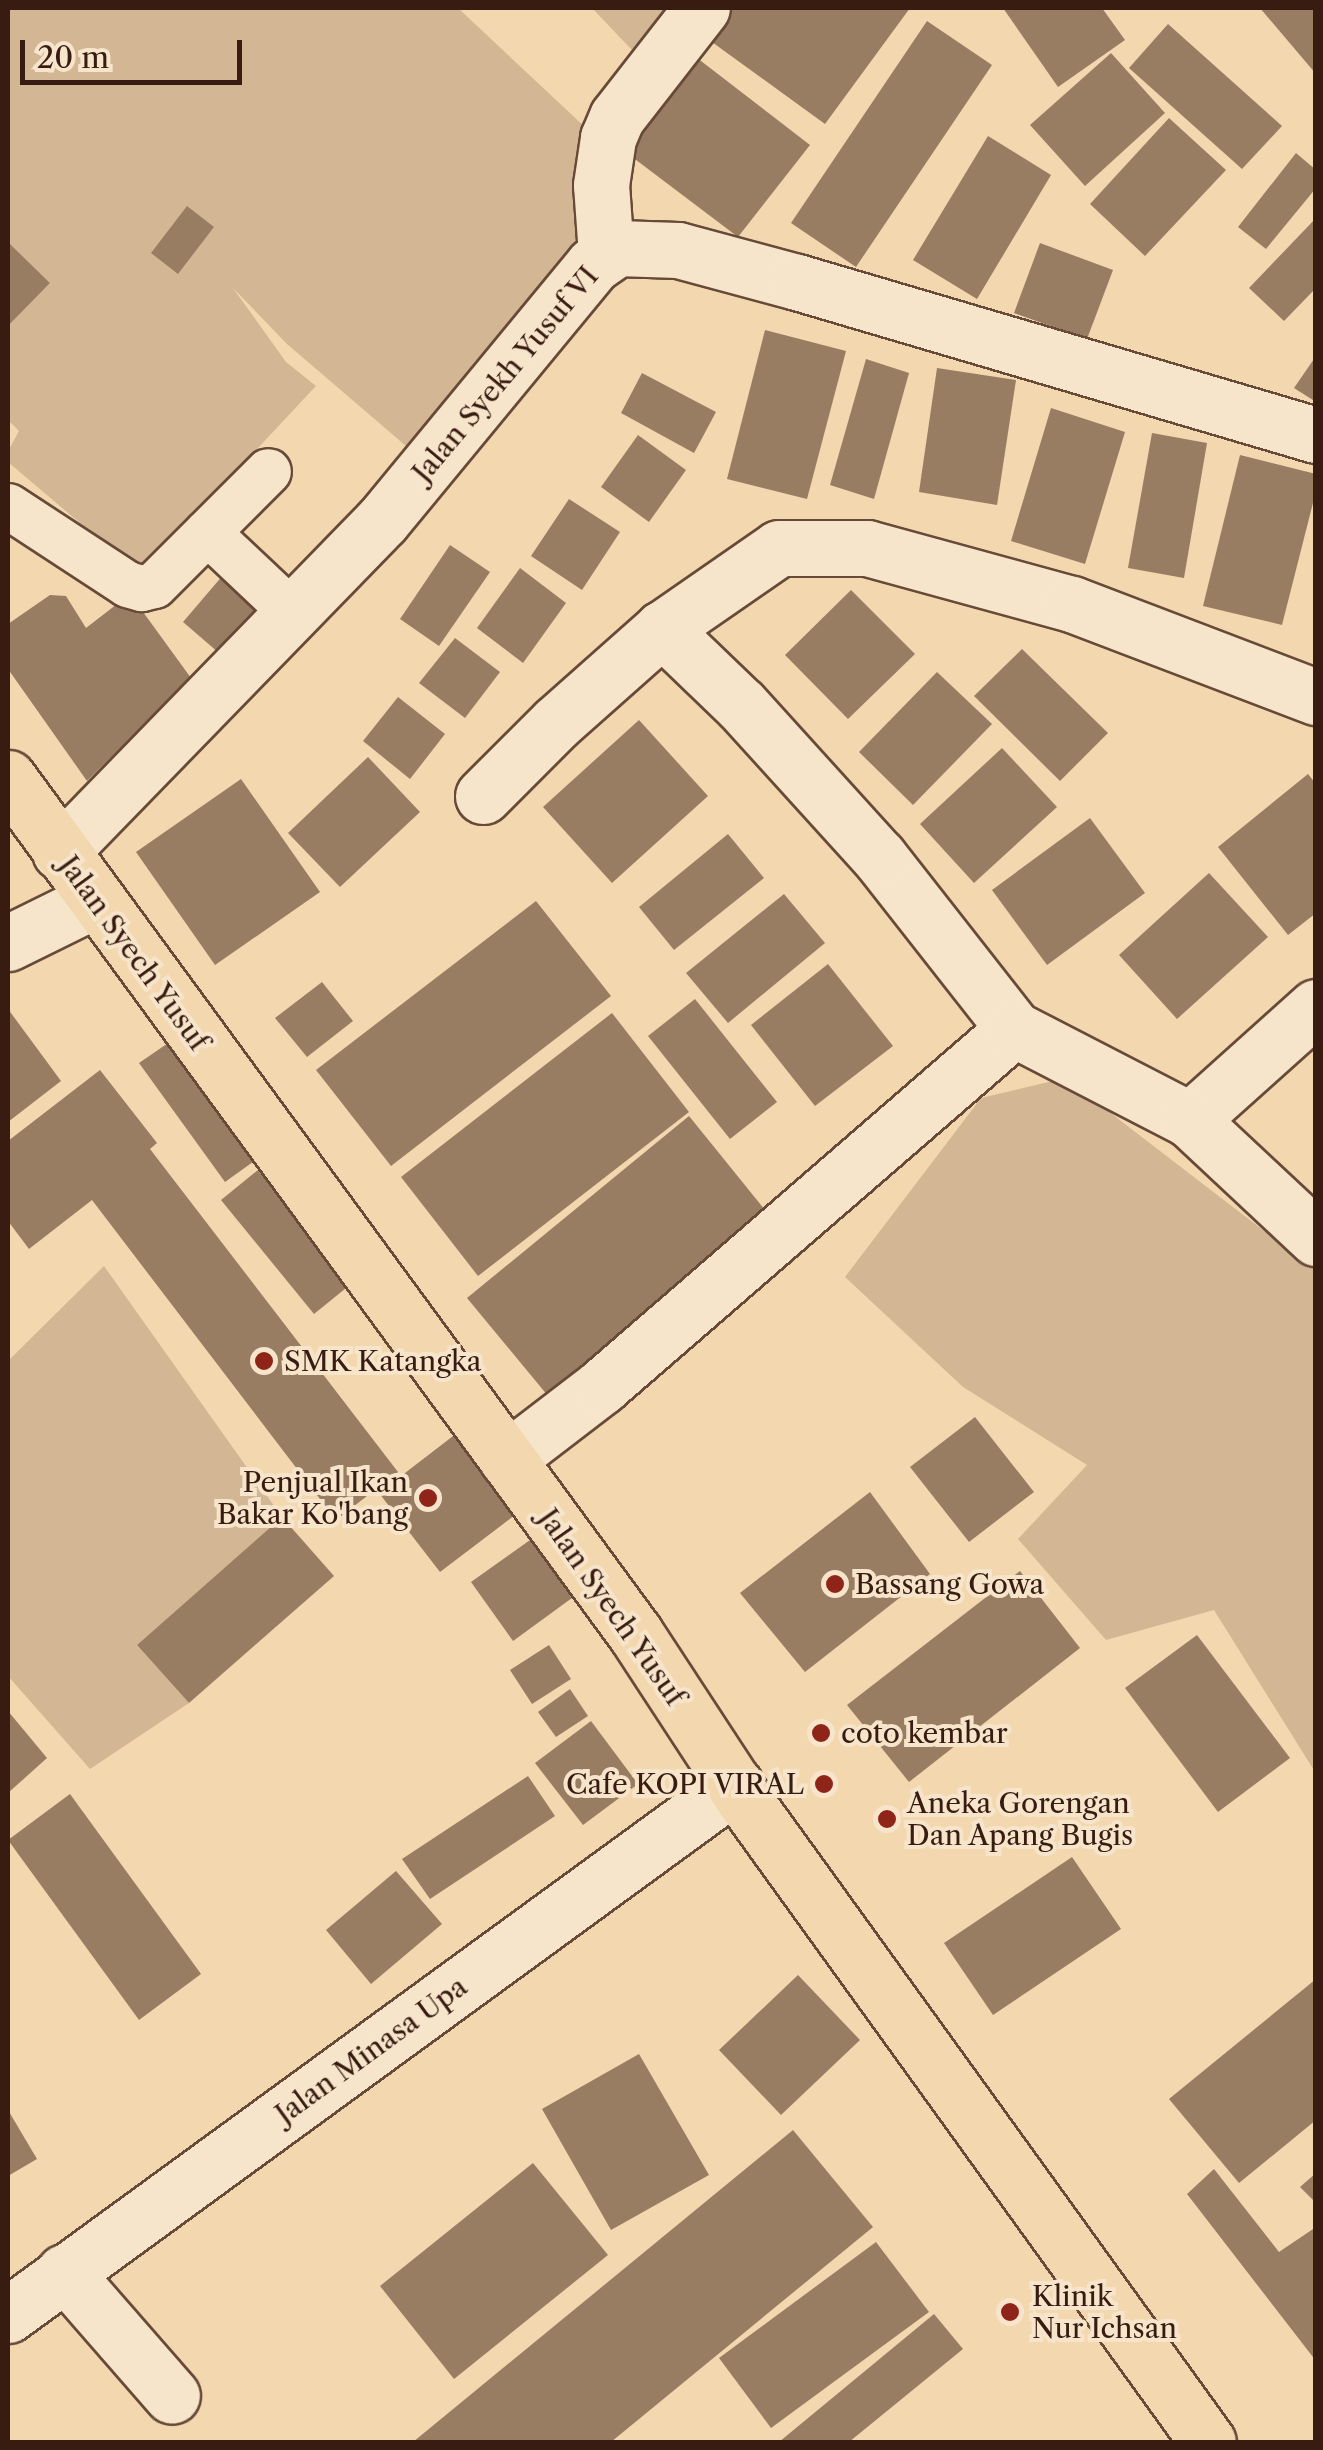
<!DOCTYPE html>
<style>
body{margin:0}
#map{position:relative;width:1323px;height:2450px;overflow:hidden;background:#f3d7af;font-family:"Libre Caslon Text",serif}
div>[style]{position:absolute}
.green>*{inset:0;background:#d3b794}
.building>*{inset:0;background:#997d63}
.roads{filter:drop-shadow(2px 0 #674a38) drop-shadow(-2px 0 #674a38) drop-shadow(0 2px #674a38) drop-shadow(0 -2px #674a38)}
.lane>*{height:45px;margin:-22.5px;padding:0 22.5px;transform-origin:22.5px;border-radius:22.5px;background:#f7e5cb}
.street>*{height:55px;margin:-27.5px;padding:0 27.5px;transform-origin:27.5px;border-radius:27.5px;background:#f7e5cb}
.secondary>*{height:55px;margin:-27.5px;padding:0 27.5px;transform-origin:27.5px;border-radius:27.5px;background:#f7e5cb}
.primary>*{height:55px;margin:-27.5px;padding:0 27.5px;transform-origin:27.5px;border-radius:27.5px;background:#f3d7af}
.dots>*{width:28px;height:28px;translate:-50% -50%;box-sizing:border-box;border:5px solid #f7e5cb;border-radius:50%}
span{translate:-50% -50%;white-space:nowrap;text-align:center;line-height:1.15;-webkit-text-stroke:8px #f7e5cb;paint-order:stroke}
.street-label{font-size:28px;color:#381b11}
.poi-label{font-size:28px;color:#381b11}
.left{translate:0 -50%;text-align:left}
.right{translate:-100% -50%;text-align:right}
.frame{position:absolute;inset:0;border:10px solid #381b11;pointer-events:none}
.scale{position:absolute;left:20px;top:40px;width:222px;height:45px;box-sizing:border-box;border:5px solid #381b11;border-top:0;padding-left:12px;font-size:30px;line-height:35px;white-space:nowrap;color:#381b11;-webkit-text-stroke:8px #f7e5cb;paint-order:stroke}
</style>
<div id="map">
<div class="green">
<i style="clip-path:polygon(8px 8px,458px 8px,602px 143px,585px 242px,413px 452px,287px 344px,233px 288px,286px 362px,316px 386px,140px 574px,8px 462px,8px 451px,19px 431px,8px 420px,8px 326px,50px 283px,8px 242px)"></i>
<i style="clip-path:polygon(592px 8px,668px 8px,632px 50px)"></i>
<i style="clip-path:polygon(1065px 1078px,1315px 1270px,1315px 1772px,1214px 1610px,1106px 1640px,1018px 1539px,1087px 1465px,963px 1387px,845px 1277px,981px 1098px)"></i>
<i style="clip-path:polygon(104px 1266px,282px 1517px,137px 1645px,189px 1703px,90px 1769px,8px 1676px,8px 1361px)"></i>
</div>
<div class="building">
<i style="clip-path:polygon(727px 8px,910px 8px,825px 124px,705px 37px)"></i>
<i style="clip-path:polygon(1003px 8px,1102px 8px,1125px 40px,1058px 87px)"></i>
<i style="clip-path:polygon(1260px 8px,1316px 8px,1316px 74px)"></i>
<i style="clip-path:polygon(927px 21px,992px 65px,856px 267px,791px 223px)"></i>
<i style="clip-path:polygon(1168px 24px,1282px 126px,1242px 169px,1129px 68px)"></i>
<i style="clip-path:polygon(688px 51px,810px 145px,738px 237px,615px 144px)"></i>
<i style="clip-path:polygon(1111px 53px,1165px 113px,1085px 186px,1030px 125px)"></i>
<i style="clip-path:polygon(1169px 118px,1226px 170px,1145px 256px,1090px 204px)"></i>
<i style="clip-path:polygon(988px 136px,1051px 175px,977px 299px,913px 260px)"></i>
<i style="clip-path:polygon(1296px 153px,1316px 170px,1316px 188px,1266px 249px,1238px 227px)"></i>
<i style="clip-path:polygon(187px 206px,214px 227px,178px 274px,151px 253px)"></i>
<i style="clip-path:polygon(1316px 218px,1316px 288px,1284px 321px,1249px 288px)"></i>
<i style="clip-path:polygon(8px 242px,50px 283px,8px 326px)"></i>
<i style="clip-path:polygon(1040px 243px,1113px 270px,1087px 339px,1014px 313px)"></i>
<i style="clip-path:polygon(765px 330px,846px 351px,807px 499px,727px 479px)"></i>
<i style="clip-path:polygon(1316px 356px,1316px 402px,1294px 388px)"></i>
<i style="clip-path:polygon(866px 359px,909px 373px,874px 499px,830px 485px)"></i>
<i style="clip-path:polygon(937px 368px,1016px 380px,997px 505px,919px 492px)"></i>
<i style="clip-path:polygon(642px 373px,716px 412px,694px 453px,621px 413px)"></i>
<i style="clip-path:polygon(1051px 408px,1125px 432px,1085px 564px,1011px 541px)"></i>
<i style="clip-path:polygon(1152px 433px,1207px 443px,1184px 578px,1128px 568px)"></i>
<i style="clip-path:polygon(638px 435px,686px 470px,649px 522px,601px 487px)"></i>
<i style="clip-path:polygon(1240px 455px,1316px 474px,1316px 491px,1282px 625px,1203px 606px)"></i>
<i style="clip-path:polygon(569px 499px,620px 532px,582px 590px,531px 556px)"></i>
<i style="clip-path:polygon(450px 545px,490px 572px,439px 646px,400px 619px)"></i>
<i style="clip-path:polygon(520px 568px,566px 603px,523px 663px,477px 628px)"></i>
<i style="clip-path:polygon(224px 574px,267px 611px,226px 659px,183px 622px)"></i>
<i style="clip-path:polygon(851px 590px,915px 654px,848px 719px,785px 655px)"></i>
<i style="clip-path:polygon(130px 594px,191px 678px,87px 781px,8px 669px,8px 624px,50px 595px,66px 596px,86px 628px)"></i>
<i style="clip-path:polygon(455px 638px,500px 672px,465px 718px,419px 683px)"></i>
<i style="clip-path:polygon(1022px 649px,1108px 733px,1060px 781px,974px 696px)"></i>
<i style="clip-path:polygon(937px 672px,992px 724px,913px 805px,859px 752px)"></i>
<i style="clip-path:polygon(398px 697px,445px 734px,410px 779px,363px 741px)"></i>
<i style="clip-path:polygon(639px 720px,708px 796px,612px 883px,543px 807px)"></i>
<i style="clip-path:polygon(1002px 748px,1057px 807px,974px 883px,920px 824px)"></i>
<i style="clip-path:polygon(368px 757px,420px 812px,340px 887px,288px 833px)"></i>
<i style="clip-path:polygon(1308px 774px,1316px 784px,1316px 913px,1288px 935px,1218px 847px)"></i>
<i style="clip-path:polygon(241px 779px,320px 892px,215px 965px,136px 852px)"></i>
<i style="clip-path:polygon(1090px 818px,1145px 893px,1047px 965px,992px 890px)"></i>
<i style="clip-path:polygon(728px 834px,764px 878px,674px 950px,639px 907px)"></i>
<i style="clip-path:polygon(1209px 873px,1268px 937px,1177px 1019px,1119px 955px)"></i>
<i style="clip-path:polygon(784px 894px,825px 943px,728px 1023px,686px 973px)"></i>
<i style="clip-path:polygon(536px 901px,611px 996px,391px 1166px,316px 1070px)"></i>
<i style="clip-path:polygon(828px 964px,893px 1046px,815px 1106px,751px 1025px)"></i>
<i style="clip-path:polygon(322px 982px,353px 1021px,307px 1057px,275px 1018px)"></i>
<i style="clip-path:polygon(695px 999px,777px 1102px,730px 1139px,648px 1036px)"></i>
<i style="clip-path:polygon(8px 1009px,61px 1081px,8px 1122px)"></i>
<i style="clip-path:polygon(612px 1013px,689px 1112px,478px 1276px,401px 1177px)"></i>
<i style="clip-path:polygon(174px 1039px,260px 1157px,225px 1182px,139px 1063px)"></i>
<i style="clip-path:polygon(100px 1070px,157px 1143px,150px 1149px,398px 1472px,336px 1520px,92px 1200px,29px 1249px,8px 1221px,8px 1141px)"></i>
<i style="clip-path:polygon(689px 1116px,774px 1221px,553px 1402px,467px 1298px)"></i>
<i style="clip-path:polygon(258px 1170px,351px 1284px,314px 1314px,221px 1200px)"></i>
<i style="clip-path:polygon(975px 1417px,1034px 1492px,969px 1542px,910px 1467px)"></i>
<i style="clip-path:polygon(457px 1433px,519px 1512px,440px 1572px,379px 1493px)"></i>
<i style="clip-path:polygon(870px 1492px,930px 1574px,805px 1672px,740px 1593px)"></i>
<i style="clip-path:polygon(282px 1517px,334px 1576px,189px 1703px,137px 1645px)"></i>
<i style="clip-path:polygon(530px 1540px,572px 1598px,513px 1641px,471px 1582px)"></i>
<i style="clip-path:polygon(1020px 1571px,1080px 1648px,909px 1782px,847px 1705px)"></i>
<i style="clip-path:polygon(1197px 1635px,1290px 1758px,1218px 1812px,1125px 1688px)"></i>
<i style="clip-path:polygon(549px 1645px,571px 1679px,532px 1704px,510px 1670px)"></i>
<i style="clip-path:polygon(570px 1689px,588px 1716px,556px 1737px,538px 1712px)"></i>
<i style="clip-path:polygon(8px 1711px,47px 1758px,8px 1793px)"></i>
<i style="clip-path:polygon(591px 1721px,638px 1784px,583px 1825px,535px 1763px)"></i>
<i style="clip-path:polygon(528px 1776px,555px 1816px,430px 1899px,402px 1859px)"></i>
<i style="clip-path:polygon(70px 1794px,201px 1974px,139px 2020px,8px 1840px)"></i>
<i style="clip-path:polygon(1072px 1857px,1121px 1929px,993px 2015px,944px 1943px)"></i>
<i style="clip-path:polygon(396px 1871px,442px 1924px,371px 1984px,326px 1930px)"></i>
<i style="clip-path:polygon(798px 1975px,860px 2040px,781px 2115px,719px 2050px)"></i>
<i style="clip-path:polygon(1316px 1979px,1316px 2120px,1239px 2183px,1169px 2099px)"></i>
<i style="clip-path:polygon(639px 2054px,709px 2175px,611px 2230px,542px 2109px)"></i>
<i style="clip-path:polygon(8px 2110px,37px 2159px,8px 2176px)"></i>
<i style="clip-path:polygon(793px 2130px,873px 2227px,611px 2442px,413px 2442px)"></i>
<i style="clip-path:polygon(533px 2163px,608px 2255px,454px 2379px,380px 2286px)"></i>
<i style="clip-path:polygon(1214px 2169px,1279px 2252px,1316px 2227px,1316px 2361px,1187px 2194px)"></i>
<i style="clip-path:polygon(1316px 2173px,1316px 2203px,1300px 2187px)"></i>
<i style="clip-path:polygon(876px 2242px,929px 2312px,771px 2428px,719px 2358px)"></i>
<i style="clip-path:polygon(934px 2314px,963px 2349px,849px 2442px,779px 2442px)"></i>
</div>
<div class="roads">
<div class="lane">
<i style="left:8px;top:506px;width:142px;rotate:33.2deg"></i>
<i style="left:127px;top:584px;width:15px;rotate:16deg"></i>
<i style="left:141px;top:588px;width:13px;rotate:-13deg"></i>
<i style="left:154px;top:585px;width:161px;rotate:-45deg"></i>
<i style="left:207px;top:532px;width:120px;rotate:43.3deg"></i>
</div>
<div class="street">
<i style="left:606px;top:254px;width:69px;rotate:-94.1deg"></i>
<i style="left:601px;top:185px;width:48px;rotate:-81.5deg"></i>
<i style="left:608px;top:138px;width:23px;rotate:-67deg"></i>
<i style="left:617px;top:117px;width:138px;rotate:-52.1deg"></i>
<i style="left:483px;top:796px;width:103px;rotate:-45deg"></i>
<i style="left:556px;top:723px;width:142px;rotate:-41.6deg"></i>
<i style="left:60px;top:852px;width:462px;rotate:-45.8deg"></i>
<i style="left:382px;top:521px;width:332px;rotate:-50.5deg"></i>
<i style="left:593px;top:265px;width:29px;rotate:-35deg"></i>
<i style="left:617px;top:248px;width:61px;rotate:1.9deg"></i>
<i style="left:678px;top:250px;width:123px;rotate:15.1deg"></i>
<i style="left:797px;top:282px;width:541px;rotate:16.43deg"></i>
<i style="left:8px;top:943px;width:97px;rotate:-26.3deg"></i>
<i style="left:1014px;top:1029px;width:219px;rotate:-128.1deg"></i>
<i style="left:879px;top:857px;width:205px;rotate:-132.2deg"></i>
<i style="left:741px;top:705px;width:110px;rotate:-136.1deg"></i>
<i style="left:662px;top:629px;width:142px;rotate:-34.7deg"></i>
<i style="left:779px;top:548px;width:88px"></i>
<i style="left:867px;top:548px;width:213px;rotate:15.3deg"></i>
<i style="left:1072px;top:604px;width:261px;rotate:20.9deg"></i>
<i style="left:1190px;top:1120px;width:169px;rotate:-41.9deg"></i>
<i style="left:507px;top:1459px;width:120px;rotate:-37.5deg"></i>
<i style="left:602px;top:1386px;width:545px;rotate:-40.91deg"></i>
<i style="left:1014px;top:1029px;width:198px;rotate:27.3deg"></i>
<i style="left:1190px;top:1120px;width:173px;rotate:43.1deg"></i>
<i style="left:64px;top:2272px;width:164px;rotate:48.9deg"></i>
</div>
<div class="secondary">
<i style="left:8px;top:2315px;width:900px;rotate:-36.09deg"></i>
</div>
<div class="primary">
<i style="left:8px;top:778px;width:1060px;rotate:53.75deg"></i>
<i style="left:635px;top:1633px;width:197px;rotate:56.8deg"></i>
<i style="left:743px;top:1798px;width:794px;rotate:54.17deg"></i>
</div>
</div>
<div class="dots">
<i style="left:264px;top:1361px;background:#8f2418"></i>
<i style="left:428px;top:1498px;background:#8f2418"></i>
<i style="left:835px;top:1584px;background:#8f2418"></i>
<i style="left:821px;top:1733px;background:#8f2418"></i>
<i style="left:824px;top:1784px;background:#8f2418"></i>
<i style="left:887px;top:1819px;background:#8f2418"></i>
<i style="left:1010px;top:2312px;background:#8f2418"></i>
</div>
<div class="street-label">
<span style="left:505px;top:374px;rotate:-50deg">Jalan Syekh Yusuf VI</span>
<span style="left:134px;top:953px;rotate:54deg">Jalan Syech Yusuf</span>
<span style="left:612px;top:1607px;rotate:55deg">Jalan Syech Yusuf</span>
<span style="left:371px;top:2050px;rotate:-36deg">Jalan Minasa Upa</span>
</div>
<div class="poi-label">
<span class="left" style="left:284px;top:1361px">SMK Katangka</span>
<span class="right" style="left:408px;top:1498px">Penjual Ikan<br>Bakar Ko'bang</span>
<span class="left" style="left:855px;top:1584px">Bassang Gowa</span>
<span class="left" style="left:841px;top:1733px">coto kembar</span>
<span class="right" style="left:804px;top:1784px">Cafe KOPI VIRAL</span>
<span class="left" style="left:907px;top:1819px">Aneka Gorengan<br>Dan Apang Bugis</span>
<span class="left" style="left:1032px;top:2312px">Klinik<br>Nur Ichsan</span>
</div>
<div class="frame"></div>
<div class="scale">20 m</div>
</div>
